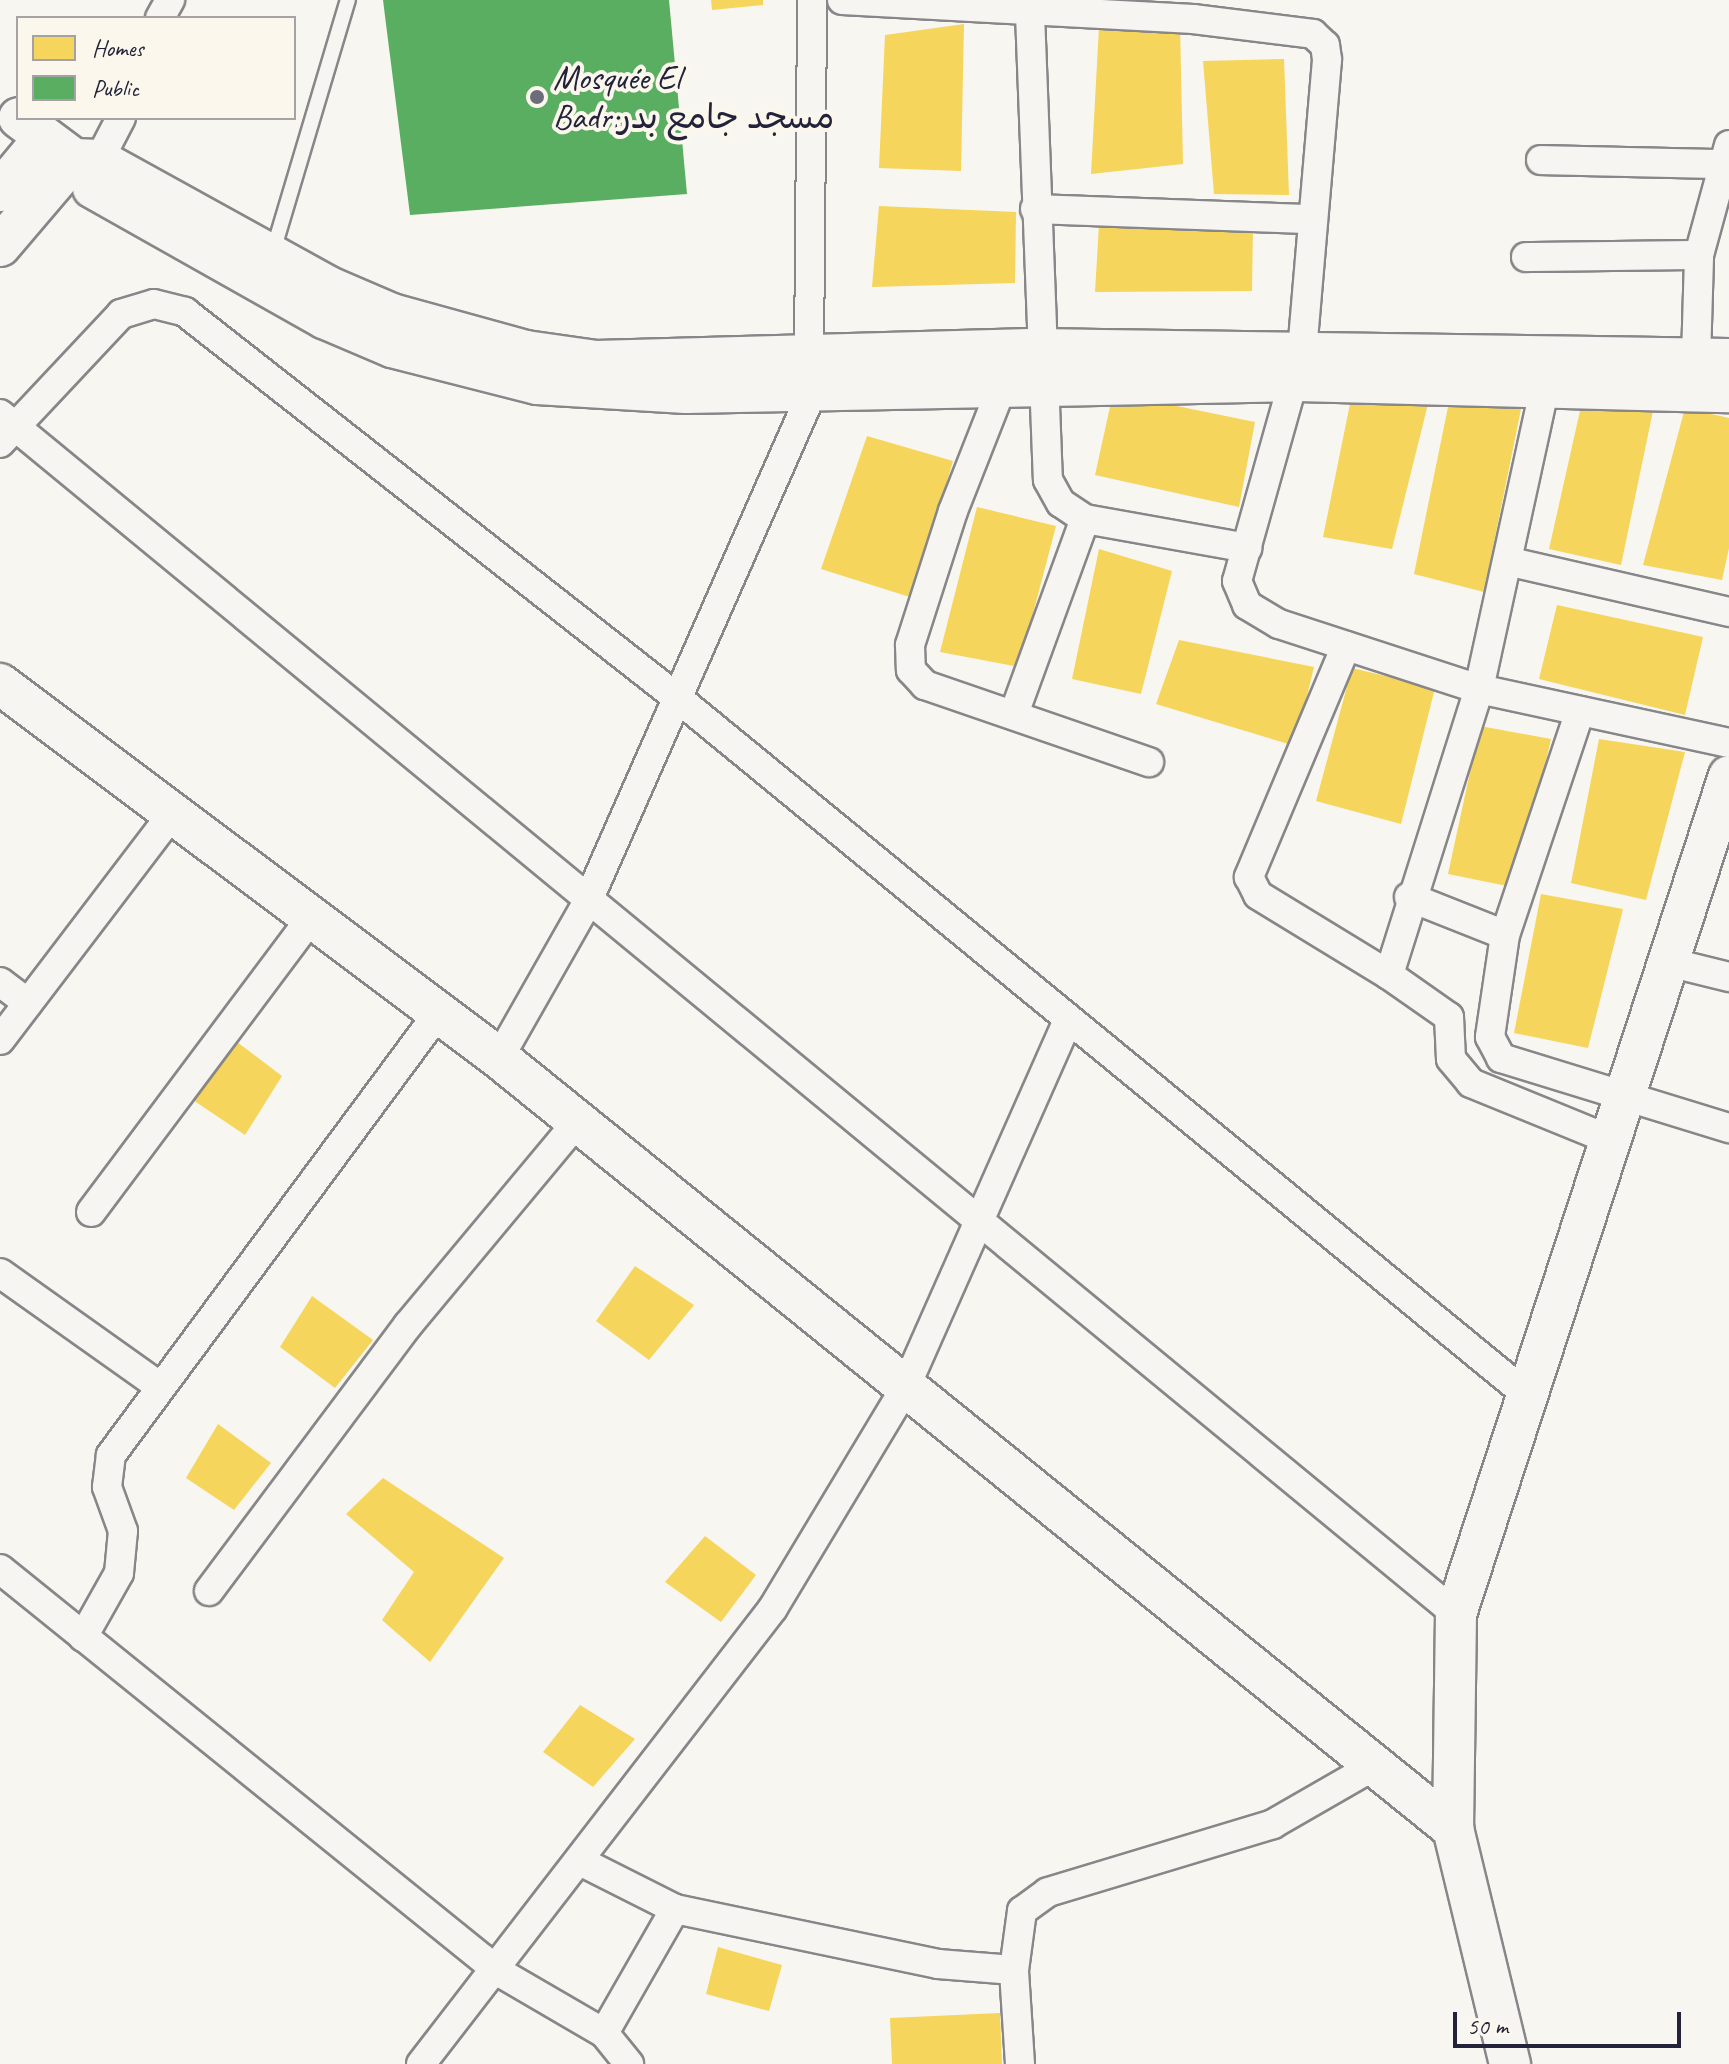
<!DOCTYPE html>
<meta charset="utf-8">
<style>
body{margin:0}
#map{position:relative;width:1729px;height:2064px;overflow:hidden;background:#f8f6f0;font-family:Caveat,"Playpen Sans Arabic",sans-serif}
div>[style]{position:absolute}
.homes>*{inset:0;background:#f6d55c}
.public>*{inset:0;background:#5aae61}
.roads{filter:drop-shadow(2px 0 #878688) drop-shadow(-2px 0 #878688) drop-shadow(0 2px #878688) drop-shadow(0 -2px #878688)}
.lane>*{height:14px;margin:-7px;padding:0 7px;transform-origin:7px;border-radius:7px;background:#f6f5f1}
.street>*{height:28px;margin:-14px;padding:0 14px;transform-origin:14px;border-radius:14px;background:#f6f5f1}
.secondary>*{height:40px;margin:-20px;padding:0 20px;transform-origin:20px;border-radius:20px;background:#f6f5f1}
.dots>*{width:22px;height:22px;translate:-50% -50%;box-sizing:border-box;border:4px solid #fbf7ec;border-radius:50%}
span{translate:-50% -50%;white-space:nowrap;text-align:center;line-height:1.15;-webkit-text-stroke:8px #fbf7ec;paint-order:stroke}
.poi-label{font-size:34px;color:#22223b}
.left{translate:0 -50%;text-align:left}
.legend{position:absolute;left:16px;top:16px;width:280px;height:104px;box-sizing:border-box;background:#fbf7ec;border:2px solid #a4a2a5;margin:0;padding:10px 14px;list-style:none;font-size:24px;color:#22223b}
.legend li{display:flex;align-items:center;gap:16px;height:40px}
.legend b{width:40px;border:2px solid #a4a2a5}
.scale{position:absolute;left:1453px;top:2012px;width:228px;height:36px;box-sizing:border-box;border:4px solid #22223b;border-top:0;padding-left:10px;font-size:24px;line-height:28px;white-space:nowrap;color:#22223b;-webkit-text-stroke:6px #fbf7ec;paint-order:stroke}
</style>
<div id="map">
<div class="homes">
<i style="clip-path:polygon(711px 0,763px 0,763px 5px,712px 10px)"></i>
<i style="clip-path:polygon(964px 24px,961px 171px,879px 168px,885px 35px)"></i>
<i style="clip-path:polygon(1180px 25px,1183px 164px,1091px 174px,1099px 27px)"></i>
<i style="clip-path:polygon(1284px 59px,1289px 195px,1214px 194px,1203px 61px)"></i>
<i style="clip-path:polygon(879px 206px,1016px 212px,1015px 283px,872px 287px)"></i>
<i style="clip-path:polygon(1099px 225px,1253px 226px,1252px 291px,1095px 292px)"></i>
<i style="clip-path:polygon(1353px 389px,1429px 400px,1392px 549px,1323px 537px)"></i>
<i style="clip-path:polygon(1451px 392px,1521px 409px,1484px 592px,1414px 574px)"></i>
<i style="clip-path:polygon(1113px 393px,1255px 422px,1239px 507px,1095px 475px)"></i>
<i style="clip-path:polygon(1584px 393px,1654px 406px,1621px 565px,1549px 549px)"></i>
<i style="clip-path:polygon(1685px 408px,1729px 418px,1729px 548px,1722px 580px,1643px 565px)"></i>
<i style="clip-path:polygon(867px 436px,953px 461px,913px 598px,821px 569px)"></i>
<i style="clip-path:polygon(977px 507px,1056px 526px,1019px 667px,940px 652px)"></i>
<i style="clip-path:polygon(1099px 549px,1172px 571px,1141px 694px,1072px 679px)"></i>
<i style="clip-path:polygon(1557px 605px,1703px 637px,1685px 715px,1539px 679px)"></i>
<i style="clip-path:polygon(1179px 640px,1314px 667px,1295px 746px,1156px 704px)"></i>
<i style="clip-path:polygon(1352px 668px,1435px 688px,1401px 824px,1316px 801px)"></i>
<i style="clip-path:polygon(1480px 726px,1551px 739px,1517px 888px,1448px 874px)"></i>
<i style="clip-path:polygon(1599px 739px,1685px 752px,1646px 900px,1571px 883px)"></i>
<i style="clip-path:polygon(1541px 894px,1623px 909px,1588px 1048px,1514px 1033px)"></i>
<i style="clip-path:polygon(233px 1039px,282px 1076px,245px 1135px,190px 1098px)"></i>
<i style="clip-path:polygon(635px 1266px,694px 1305px,649px 1360px,596px 1321px)"></i>
<i style="clip-path:polygon(312px 1296px,373px 1340px,335px 1388px,280px 1347px)"></i>
<i style="clip-path:polygon(218px 1424px,271px 1463px,234px 1510px,186px 1478px)"></i>
<i style="clip-path:polygon(383px 1478px,504px 1558px,430px 1662px,382px 1620px,414px 1572px,346px 1514px)"></i>
<i style="clip-path:polygon(705px 1536px,756px 1575px,721px 1622px,665px 1582px)"></i>
<i style="clip-path:polygon(580px 1705px,635px 1739px,593px 1787px,543px 1752px)"></i>
<i style="clip-path:polygon(718px 1947px,782px 1965px,769px 2011px,706px 1994px)"></i>
<i style="clip-path:polygon(1000px 2013px,1002px 2064px,892px 2064px,890px 2018px)"></i>
</div>
<div class="public">
<i style="clip-path:polygon(383px 0,669px 0,687px 194px,410px 215px)"></i>
</div>
<div class="roads">
<div class="lane">
<i style="left:273px;top:251px;width:262px;rotate:-73.4deg"></i>
</div>
<div class="street">
<i style="left:842px;top:0;width:352px;rotate:3.1deg"></i>
<i style="left:1193px;top:19px;width:121px;rotate:7.1deg"></i>
<i style="left:1313px;top:34px;width:16px;rotate:43deg"></i>
<i style="left:1325px;top:45px;width:15px;rotate:82deg"></i>
<i style="left:1327px;top:60px;width:291px;rotate:94.9deg"></i>
<i style="left:1302px;top:350px;width:240px;rotate:105.7deg"></i>
<i style="left:1237px;top:581px;width:26px;rotate:67deg"></i>
<i style="left:1247px;top:605px;width:37px;rotate:31deg"></i>
<i style="left:1279px;top:624px;width:210px;rotate:18deg"></i>
<i style="left:1479px;top:689px;width:256px;rotate:12.2deg"></i>
<i style="left:1030px;top:14px;width:466px;rotate:87.8deg"></i>
<i style="left:1048px;top:480px;width:26px;rotate:61deg"></i>
<i style="left:1061px;top:503px;width:29px;rotate:34deg"></i>
<i style="left:1085px;top:519px;width:165px;rotate:10.1deg"></i>
<i style="left:160px;top:18px;width:21px;rotate:-61deg"></i>
<i style="left:99px;top:160px;width:47px;rotate:-62.4deg"></i>
<i style="left:1541px;top:160px;width:183px;rotate:1.3deg"></i>
<i style="left:1035px;top:209px;width:277px;rotate:2.1deg"></i>
<i style="left:1526px;top:257px;width:173px;rotate:-0.7deg"></i>
<i style="left:809px;top:356px;width:356px;rotate:-89.5deg"></i>
<i style="left:1696px;top:359px;width:104px;rotate:-88.3deg"></i>
<i style="left:1699px;top:255px;width:114px;rotate:-74.7deg"></i>
<i style="left:1003px;top:384px;width:136px;rotate:111.5deg"></i>
<i style="left:953px;top:511px;width:141px;rotate:107.8deg"></i>
<i style="left:910px;top:645px;width:25px;rotate:88deg"></i>
<i style="left:911px;top:670px;width:21px;rotate:47deg"></i>
<i style="left:925px;top:685px;width:237px;rotate:19deg"></i>
<i style="left:1545px;top:386px;width:310px;rotate:102.3deg"></i>
<i style="left:1479px;top:689px;width:300px;rotate:107.5deg"></i>
<i style="left:1389px;top:975px;width:73px;rotate:35deg"></i>
<i style="left:1449px;top:1017px;width:42px;rotate:87.3deg"></i>
<i style="left:1451px;top:1059px;width:31px;rotate:50deg"></i>
<i style="left:1471px;top:1083px;width:153px;rotate:22.2deg"></i>
<i style="left:0;top:414px;width:1887px;rotate:39.49deg"></i>
<i style="left:0;top:443px;width:177px;rotate:-46.8deg"></i>
<i style="left:121px;top:314px;width:34px;rotate:-17deg"></i>
<i style="left:154px;top:304px;width:32px;rotate:14deg"></i>
<i style="left:185px;top:312px;width:629px;rotate:38.09deg"></i>
<i style="left:680px;top:700px;width:1093px;rotate:39.36deg"></i>
<i style="left:1511px;top:562px;width:224px;rotate:12.9deg"></i>
<i style="left:1346px;top:646px;width:251px;rotate:112.8deg"></i>
<i style="left:1249px;top:877px;width:20px;rotate:63deg"></i>
<i style="left:1258px;top:895px;width:153px;rotate:31.4deg"></i>
<i style="left:1015px;top:711px;width:204px;rotate:-70deg"></i>
<i style="left:1580px;top:711px;width:236px;rotate:108.5deg"></i>
<i style="left:1505px;top:935px;width:103px;rotate:98.4deg"></i>
<i style="left:1490px;top:1037px;width:24px;rotate:62deg"></i>
<i style="left:1501px;top:1058px;width:239px;rotate:17.1deg"></i>
<i style="left:1409px;top:897px;width:103px;rotate:21.6deg"></i>
<i style="left:1668px;top:962px;width:63px;rotate:13.8deg"></i>
<i style="left:0;top:982px;width:35px;rotate:37deg"></i>
<i style="left:0;top:1040px;width:285px;rotate:-52.7deg"></i>
<i style="left:499px;top:1058px;width:178px;rotate:-60.4deg"></i>
<i style="left:587px;top:903px;width:563px;rotate:-66.21deg"></i>
<i style="left:91px;top:1212px;width:369px;rotate:-53.2deg"></i>
<i style="left:0;top:1273px;width:195px;rotate:35.4deg"></i>
<i style="left:0;top:1569px;width:641px;rotate:38.92deg"></i>
<i style="left:499px;top:1972px;width:121px;rotate:30.2deg"></i>
<i style="left:604px;top:2033px;width:40px;rotate:51deg"></i>
<i style="left:209px;top:1591px;width:332px;rotate:-53.2deg"></i>
<i style="left:408px;top:1325px;width:266px;rotate:-50.2deg"></i>
<i style="left:83px;top:1637px;width:73px;rotate:-60.6deg"></i>
<i style="left:119px;top:1573px;width:42px;rotate:-84.6deg"></i>
<i style="left:123px;top:1531px;width:47px;rotate:-110deg"></i>
<i style="left:107px;top:1487px;width:32px;rotate:-83deg"></i>
<i style="left:111px;top:1455px;width:551px;rotate:-53.48deg"></i>
<i style="left:580px;top:1861px;width:106px;rotate:26.8deg"></i>
<i style="left:675px;top:1909px;width:269px;rotate:11.8deg"></i>
<i style="left:938px;top:1964px;width:76px;rotate:4.5deg"></i>
<i style="left:604px;top:2033px;width:143px;rotate:-60.2deg"></i>
<i style="left:421px;top:2064px;width:576px;rotate:-52.33deg"></i>
<i style="left:773px;top:1608px;width:257px;rotate:-59deg"></i>
<i style="left:905px;top:1388px;width:402px;rotate:-66.1deg"></i>
<i style="left:1020px;top:2064px;width:94px;rotate:-93.7deg"></i>
<i style="left:1014px;top:1970px;width:60px;rotate:-82.3deg"></i>
<i style="left:1022px;top:1911px;width:32px;rotate:-36deg"></i>
<i style="left:1048px;top:1892px;width:235px;rotate:-16.8deg"></i>
<i style="left:1273px;top:1824px;width:116px;rotate:-29.9deg"></i>
</div>
<div class="secondary">
<i style="left:19px;top:118px;width:69px;rotate:36.7deg"></i>
<i style="left:74px;top:159px;width:25px;rotate:2deg"></i>
<i style="left:99px;top:160px;width:260px;rotate:28.9deg"></i>
<i style="left:327px;top:286px;width:71px;rotate:23.3deg"></i>
<i style="left:392px;top:314px;width:139px;rotate:15.4deg"></i>
<i style="left:526px;top:351px;width:71px;rotate:8.1deg"></i>
<i style="left:596px;top:361px;width:443px;rotate:-1.6deg"></i>
<i style="left:1039px;top:349px;width:690px;rotate:0.83deg"></i>
<i style="left:93px;top:188px;width:265px;rotate:29.4deg"></i>
<i style="left:324px;top:318px;width:74px;rotate:23.1deg"></i>
<i style="left:392px;top:347px;width:150px;rotate:14.3deg"></i>
<i style="left:537px;top:384px;width:149px;rotate:3.5deg"></i>
<i style="left:686px;top:393px;width:612px;rotate:-1.12deg"></i>
<i style="left:1298px;top:381px;width:431px;rotate:1.5deg"></i>
<i style="left:0;top:191px;width:69px;rotate:-50.3deg"></i>
<i style="left:0;top:246px;width:114px;rotate:-49.6deg"></i>
<i style="left:0;top:684px;width:624px;rotate:36.85deg"></i>
<i style="left:499px;top:1058px;width:1227px;rotate:38.94deg"></i>
<i style="left:1510px;top:2064px;width:242px;rotate:-103.6deg"></i>
<i style="left:1453px;top:1829px;width:215px;rotate:-89.2deg"></i>
<i style="left:1456px;top:1614px;width:881px;rotate:-71.96deg"></i>
</div>
</div>
<div class="dots">
<i style="left:537px;top:97px;background:#6d6c7a"></i>
</div>
<div class="poi-label">
<span class="left" style="left:553px;top:97px">Mosquée El<br>Badr;مسجد جامع بدر</span>
</div>
<ul class="legend">
<li><b style="height:22px;background:#f6d55c"></b>Homes</li>
<li><b style="height:22px;background:#5aae61"></b>Public</li>
</ul>
<div class="scale">50 m</div>
</div>
